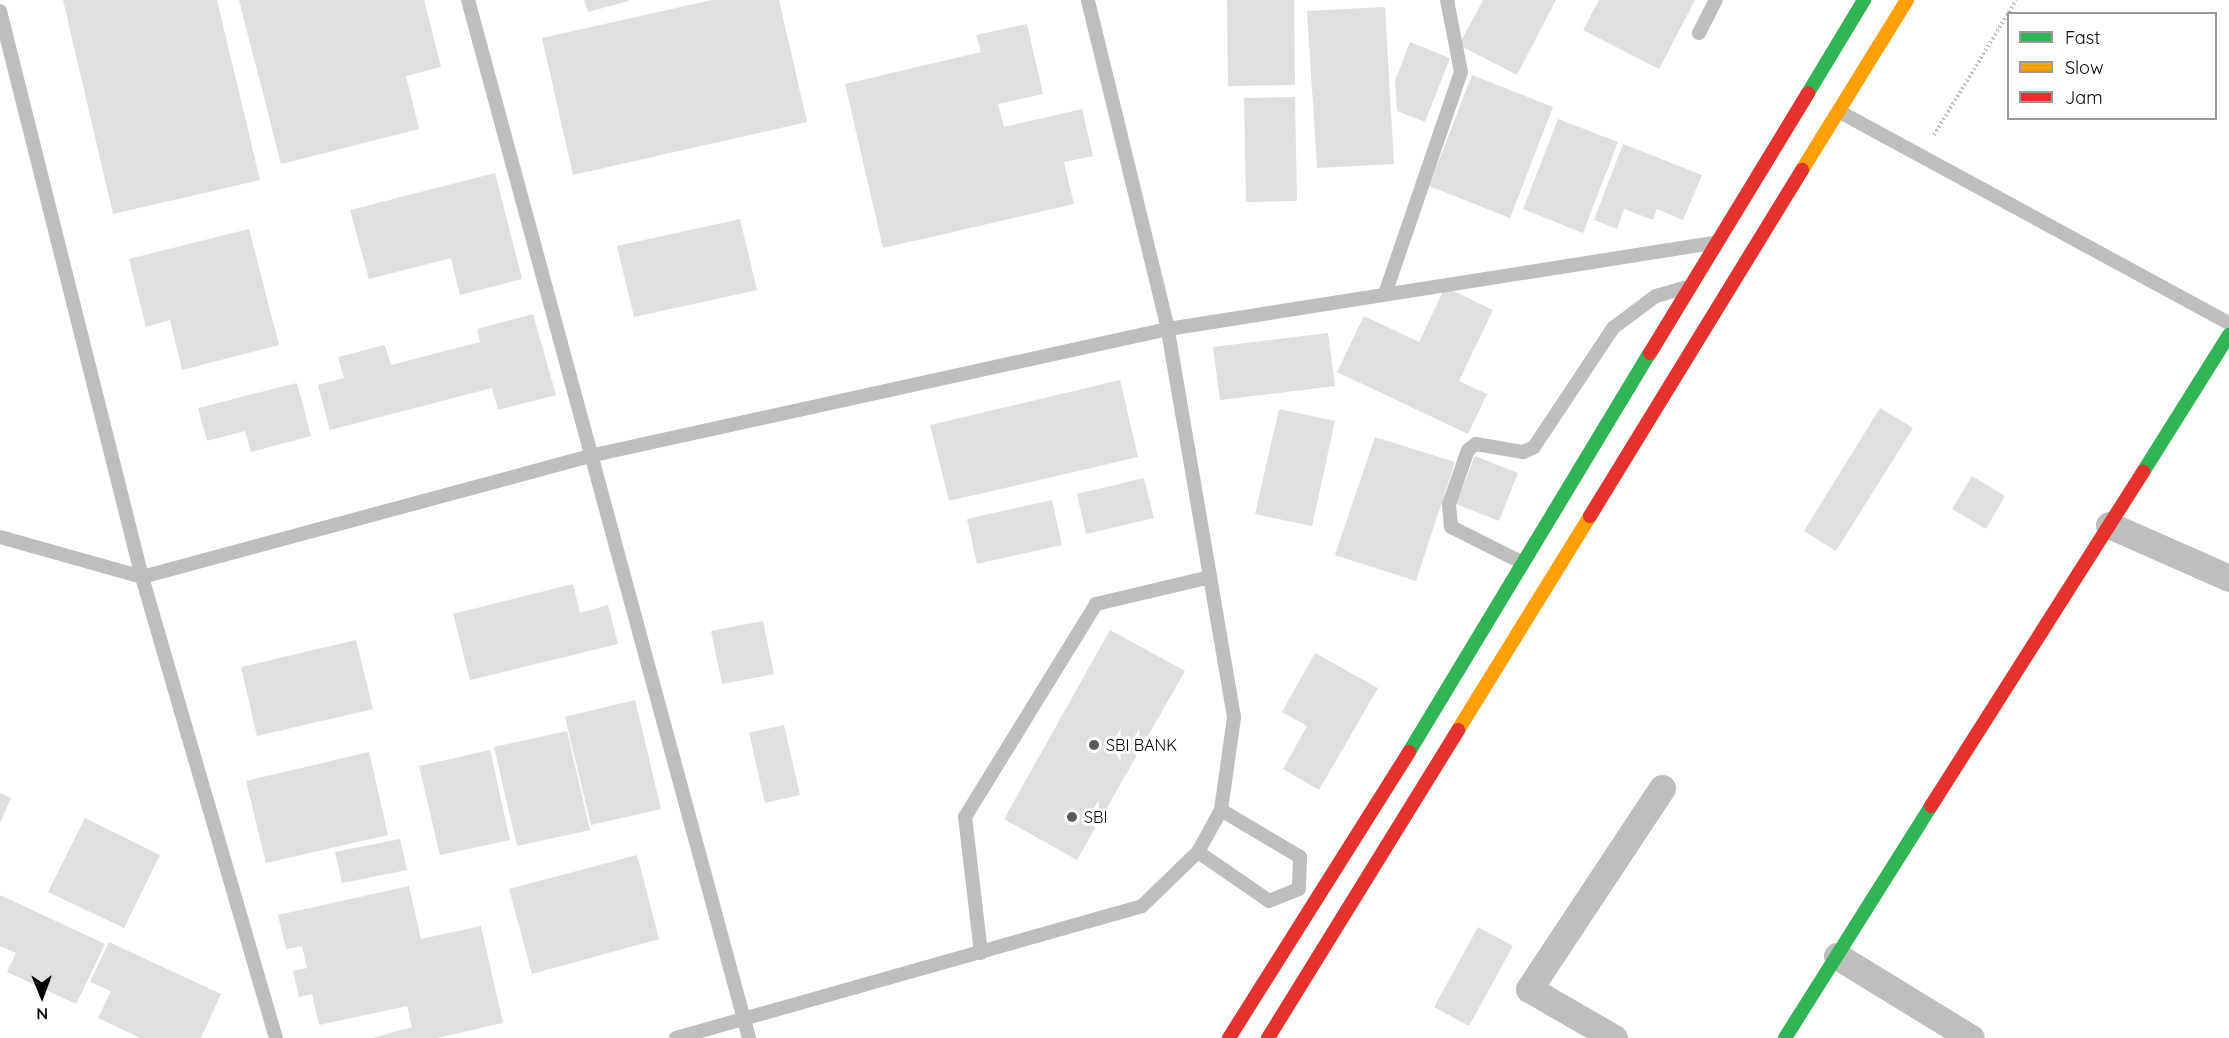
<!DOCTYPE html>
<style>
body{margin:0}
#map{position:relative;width:2229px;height:1038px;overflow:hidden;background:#fff;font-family:Quicksand,sans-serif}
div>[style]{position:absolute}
.building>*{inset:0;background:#dfdfdf}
.path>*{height:4px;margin-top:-2px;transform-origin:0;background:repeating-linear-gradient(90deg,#b9b9b9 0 1.5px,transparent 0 4.5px)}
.lane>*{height:14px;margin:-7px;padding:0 7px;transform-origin:7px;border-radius:7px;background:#bebebe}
.street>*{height:27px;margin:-13.5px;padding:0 13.5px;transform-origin:13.5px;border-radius:13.5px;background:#bebebe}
.fast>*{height:14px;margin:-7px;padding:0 7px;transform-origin:7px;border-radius:7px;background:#30b455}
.slow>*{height:14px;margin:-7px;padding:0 7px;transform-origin:7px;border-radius:7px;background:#ff9f0a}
.jam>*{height:14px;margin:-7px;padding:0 7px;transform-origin:7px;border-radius:7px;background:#e5322d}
.dots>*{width:16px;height:16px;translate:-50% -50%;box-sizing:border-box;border:3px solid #fff;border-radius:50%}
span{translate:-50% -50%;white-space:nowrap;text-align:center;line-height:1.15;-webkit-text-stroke:6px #fff;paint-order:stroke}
.poi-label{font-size:16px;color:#000}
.left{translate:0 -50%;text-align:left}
.legend{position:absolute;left:2007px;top:12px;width:210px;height:108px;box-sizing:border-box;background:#fff;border:2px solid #999;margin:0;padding:8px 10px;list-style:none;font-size:18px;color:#000}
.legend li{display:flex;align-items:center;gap:12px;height:30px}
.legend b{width:30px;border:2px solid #999}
.north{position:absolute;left:12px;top:966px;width:60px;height:60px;-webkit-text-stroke:4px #fff;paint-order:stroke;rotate:179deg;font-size:16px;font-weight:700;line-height:24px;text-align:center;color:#000}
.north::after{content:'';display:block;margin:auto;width:21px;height:27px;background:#000;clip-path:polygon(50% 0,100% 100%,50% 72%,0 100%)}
</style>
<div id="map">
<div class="building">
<i style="clip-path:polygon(63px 0,217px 0,260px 180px,113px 214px)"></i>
<i style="clip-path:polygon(239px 0,424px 0,441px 67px,406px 76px,419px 129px,281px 164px)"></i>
<i style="clip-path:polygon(584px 0,629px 0,629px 1px,588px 12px)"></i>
<i style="clip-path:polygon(712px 0,779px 0,807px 122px,573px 175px,542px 38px)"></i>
<i style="clip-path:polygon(1227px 0,1294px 0,1295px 85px,1228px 86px)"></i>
<i style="clip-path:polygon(1483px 0,1556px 0,1517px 75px,1459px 45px)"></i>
<i style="clip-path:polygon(1599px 0,1695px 0,1659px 69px,1583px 30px)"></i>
<i style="clip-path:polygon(1385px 7px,1394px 164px,1317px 168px,1307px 11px)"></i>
<i style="clip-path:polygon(1027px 24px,1043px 94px,998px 104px,1004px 127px,1082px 109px,1093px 156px,1064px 162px,1074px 204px,883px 248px,845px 84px,981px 52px,976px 35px)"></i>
<i style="clip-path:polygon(1410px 42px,1450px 58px,1425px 122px,1397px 111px,1395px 81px)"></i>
<i style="clip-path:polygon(1472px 75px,1553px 107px,1510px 218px,1429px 186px)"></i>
<i style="clip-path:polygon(1295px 97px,1297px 201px,1246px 202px,1244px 98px)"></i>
<i style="clip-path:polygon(1558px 119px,1618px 142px,1583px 233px,1523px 209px)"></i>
<i style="clip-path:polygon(1623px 144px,1702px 175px,1683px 220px,1657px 209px,1653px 220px,1624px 209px,1617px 229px,1594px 220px)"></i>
<i style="clip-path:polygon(495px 173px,522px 279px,460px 295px,451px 258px,369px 279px,350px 210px)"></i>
<i style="clip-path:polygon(740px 219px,757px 290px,634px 317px,617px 246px)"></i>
<i style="clip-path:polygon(249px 229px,279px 345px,182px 370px,170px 320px,146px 327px,129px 259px)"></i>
<i style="clip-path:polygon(1445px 287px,1493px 310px,1459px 381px,1487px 394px,1468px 434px,1337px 372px,1364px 316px,1419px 342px)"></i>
<i style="clip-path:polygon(533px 314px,556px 395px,498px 410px,492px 388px,330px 430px,318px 385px,344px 378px,338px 357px,385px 345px,391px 365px,480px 342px,477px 329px)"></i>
<i style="clip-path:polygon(1328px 333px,1335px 386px,1220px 400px,1213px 347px)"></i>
<i style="clip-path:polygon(1120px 380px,1138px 457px,949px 501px,930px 425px)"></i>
<i style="clip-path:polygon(297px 383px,311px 436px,251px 452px,245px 431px,207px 441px,198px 408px)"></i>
<i style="clip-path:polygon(1880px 408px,1913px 428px,1836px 551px,1804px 531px)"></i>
<i style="clip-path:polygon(1279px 409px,1335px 421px,1312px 526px,1255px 514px)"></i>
<i style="clip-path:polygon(1375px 437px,1455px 462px,1416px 581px,1335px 555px)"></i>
<i style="clip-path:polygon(1475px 456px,1518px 473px,1499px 521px,1456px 504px)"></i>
<i style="clip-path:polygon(1972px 476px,2005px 496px,1986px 529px,1952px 509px)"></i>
<i style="clip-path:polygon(1144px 478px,1154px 518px,1086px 534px,1077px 494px)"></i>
<i style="clip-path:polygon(1052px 500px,1062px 545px,977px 564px,967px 519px)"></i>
<i style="clip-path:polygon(573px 584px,580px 613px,608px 605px,618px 644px,470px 680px,453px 614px)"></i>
<i style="clip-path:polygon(763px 621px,774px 674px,722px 684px,711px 631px)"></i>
<i style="clip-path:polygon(1110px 630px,1185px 671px,1077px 860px,1004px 819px)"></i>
<i style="clip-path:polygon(356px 640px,373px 709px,257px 736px,241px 667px)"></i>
<i style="clip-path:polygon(1315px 653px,1378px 688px,1319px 790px,1283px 769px,1307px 726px,1282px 712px)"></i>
<i style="clip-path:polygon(635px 700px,661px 809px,591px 825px,565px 717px)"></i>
<i style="clip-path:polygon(784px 725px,800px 795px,765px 803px,749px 733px)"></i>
<i style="clip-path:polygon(567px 731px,590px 830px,517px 846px,494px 747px)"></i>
<i style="clip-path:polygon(490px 750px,510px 840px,440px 855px,419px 766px)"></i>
<i style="clip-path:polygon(369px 752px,388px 835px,266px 863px,246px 781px)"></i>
<i style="clip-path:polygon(0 793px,11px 798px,0 823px)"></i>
<i style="clip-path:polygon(85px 818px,160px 855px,124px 928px,48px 892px)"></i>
<i style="clip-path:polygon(400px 839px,407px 870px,342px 883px,335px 852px)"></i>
<i style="clip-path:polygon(637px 855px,659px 939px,532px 974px,509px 889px)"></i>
<i style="clip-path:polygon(409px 886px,421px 939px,481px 926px,503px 1023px,437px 1038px,372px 1038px,412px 1027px,407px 1006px,319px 1025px,312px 994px,299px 997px,293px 971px,307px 968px,302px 946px,286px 949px,278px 915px)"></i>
<i style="clip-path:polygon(0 895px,105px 944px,76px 1004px,7px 972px,16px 953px,0 946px)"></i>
<i style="clip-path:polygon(1478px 927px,1513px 946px,1469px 1026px,1434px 1007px)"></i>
<i style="clip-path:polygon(109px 942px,221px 994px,201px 1038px,140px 1038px,98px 1018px,111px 991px,90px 982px)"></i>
</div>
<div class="path">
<i style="left:1934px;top:135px;width:158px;rotate:-58.7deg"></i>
</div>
<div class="lane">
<i style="left:468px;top:0;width:1075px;rotate:74.85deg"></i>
<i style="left:0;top:11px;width:584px;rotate:75.92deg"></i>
<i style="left:142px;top:577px;width:480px;rotate:73.8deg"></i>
<i style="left:1699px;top:33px;width:37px;rotate:-63deg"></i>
<i style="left:1840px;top:112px;width:443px;rotate:28.5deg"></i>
<i style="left:1386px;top:291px;width:231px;rotate:-71.1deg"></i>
<i style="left:1461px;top:72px;width:73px;rotate:-101deg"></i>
<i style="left:0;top:537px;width:148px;rotate:15.7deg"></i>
<i style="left:142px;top:577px;width:468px;rotate:-15.1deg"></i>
<i style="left:594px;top:455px;width:588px;rotate:-12.38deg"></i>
<i style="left:1168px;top:329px;width:552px;rotate:-8.97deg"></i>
<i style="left:1521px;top:562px;width:78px;rotate:-153.4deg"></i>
<i style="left:1451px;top:527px;width:23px;rotate:-95deg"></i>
<i style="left:1449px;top:504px;width:57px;rotate:-70.6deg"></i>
<i style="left:1468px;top:450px;width:10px;rotate:-37deg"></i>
<i style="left:1476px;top:444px;width:48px;rotate:9.7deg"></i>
<i style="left:1523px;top:452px;width:12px;rotate:-24deg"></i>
<i style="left:1534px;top:447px;width:143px;rotate:-56.4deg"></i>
<i style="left:1613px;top:328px;width:54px;rotate:-36.7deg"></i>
<i style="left:1656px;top:296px;width:29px;rotate:-16deg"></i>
<i style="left:1221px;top:810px;width:92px;rotate:30.7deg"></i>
<i style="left:1300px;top:857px;width:32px;rotate:92deg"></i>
<i style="left:1198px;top:852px;width:86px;rotate:34.6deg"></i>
<i style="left:1269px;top:901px;width:32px;rotate:-22deg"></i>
<i style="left:981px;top:953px;width:137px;rotate:-96.7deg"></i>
<i style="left:965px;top:817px;width:250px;rotate:-58.4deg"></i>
<i style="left:1096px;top:604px;width:117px;rotate:-13.3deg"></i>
<i style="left:676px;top:1038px;width:484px;rotate:-15.8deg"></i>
<i style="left:1142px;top:906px;width:78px;rotate:-44deg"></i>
<i style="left:1198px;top:852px;width:48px;rotate:-61.3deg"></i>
<i style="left:1221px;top:810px;width:94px;rotate:-82deg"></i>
<i style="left:1234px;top:717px;width:394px;rotate:-99.7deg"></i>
<i style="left:1168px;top:329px;width:339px;rotate:-103.7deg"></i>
</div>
<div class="street">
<i style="left:2109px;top:525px;width:131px;rotate:23.8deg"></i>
<i style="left:1837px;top:956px;width:157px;rotate:31.5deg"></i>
<i style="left:1614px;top:1038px;width:98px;rotate:-150deg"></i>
<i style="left:1529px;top:989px;width:241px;rotate:-56.5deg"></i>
</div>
<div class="fast">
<i style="left:1808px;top:93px;width:109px;rotate:-58.9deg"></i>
<i style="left:2143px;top:472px;width:162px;rotate:-57.9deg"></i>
<i style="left:1409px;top:752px;width:466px;rotate:-58.9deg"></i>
<i style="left:1785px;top:1038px;width:274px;rotate:-57.8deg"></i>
</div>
<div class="slow">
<i style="left:1802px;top:170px;width:200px;rotate:-58.3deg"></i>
<i style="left:1458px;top:730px;width:251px;rotate:-58.3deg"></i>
</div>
<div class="jam">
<i style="left:1650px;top:353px;width:304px;rotate:-58.7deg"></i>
<i style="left:1590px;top:516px;width:406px;rotate:-58.5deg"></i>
<i style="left:1931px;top:806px;width:396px;rotate:-57.6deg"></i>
<i style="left:1229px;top:1038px;width:338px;rotate:-57.8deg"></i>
<i style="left:1268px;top:1038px;width:362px;rotate:-58.3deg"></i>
</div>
<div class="dots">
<i style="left:1094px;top:745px;background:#595959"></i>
<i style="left:1072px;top:817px;background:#595959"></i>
</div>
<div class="poi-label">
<span class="left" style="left:1106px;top:745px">SBI BANK</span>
<span class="left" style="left:1084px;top:817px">SBI</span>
</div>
<ul class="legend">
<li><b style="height:8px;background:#30b455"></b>Fast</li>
<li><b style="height:8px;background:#ff9f0a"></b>Slow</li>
<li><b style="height:8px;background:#e5322d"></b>Jam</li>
</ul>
<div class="north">N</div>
</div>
